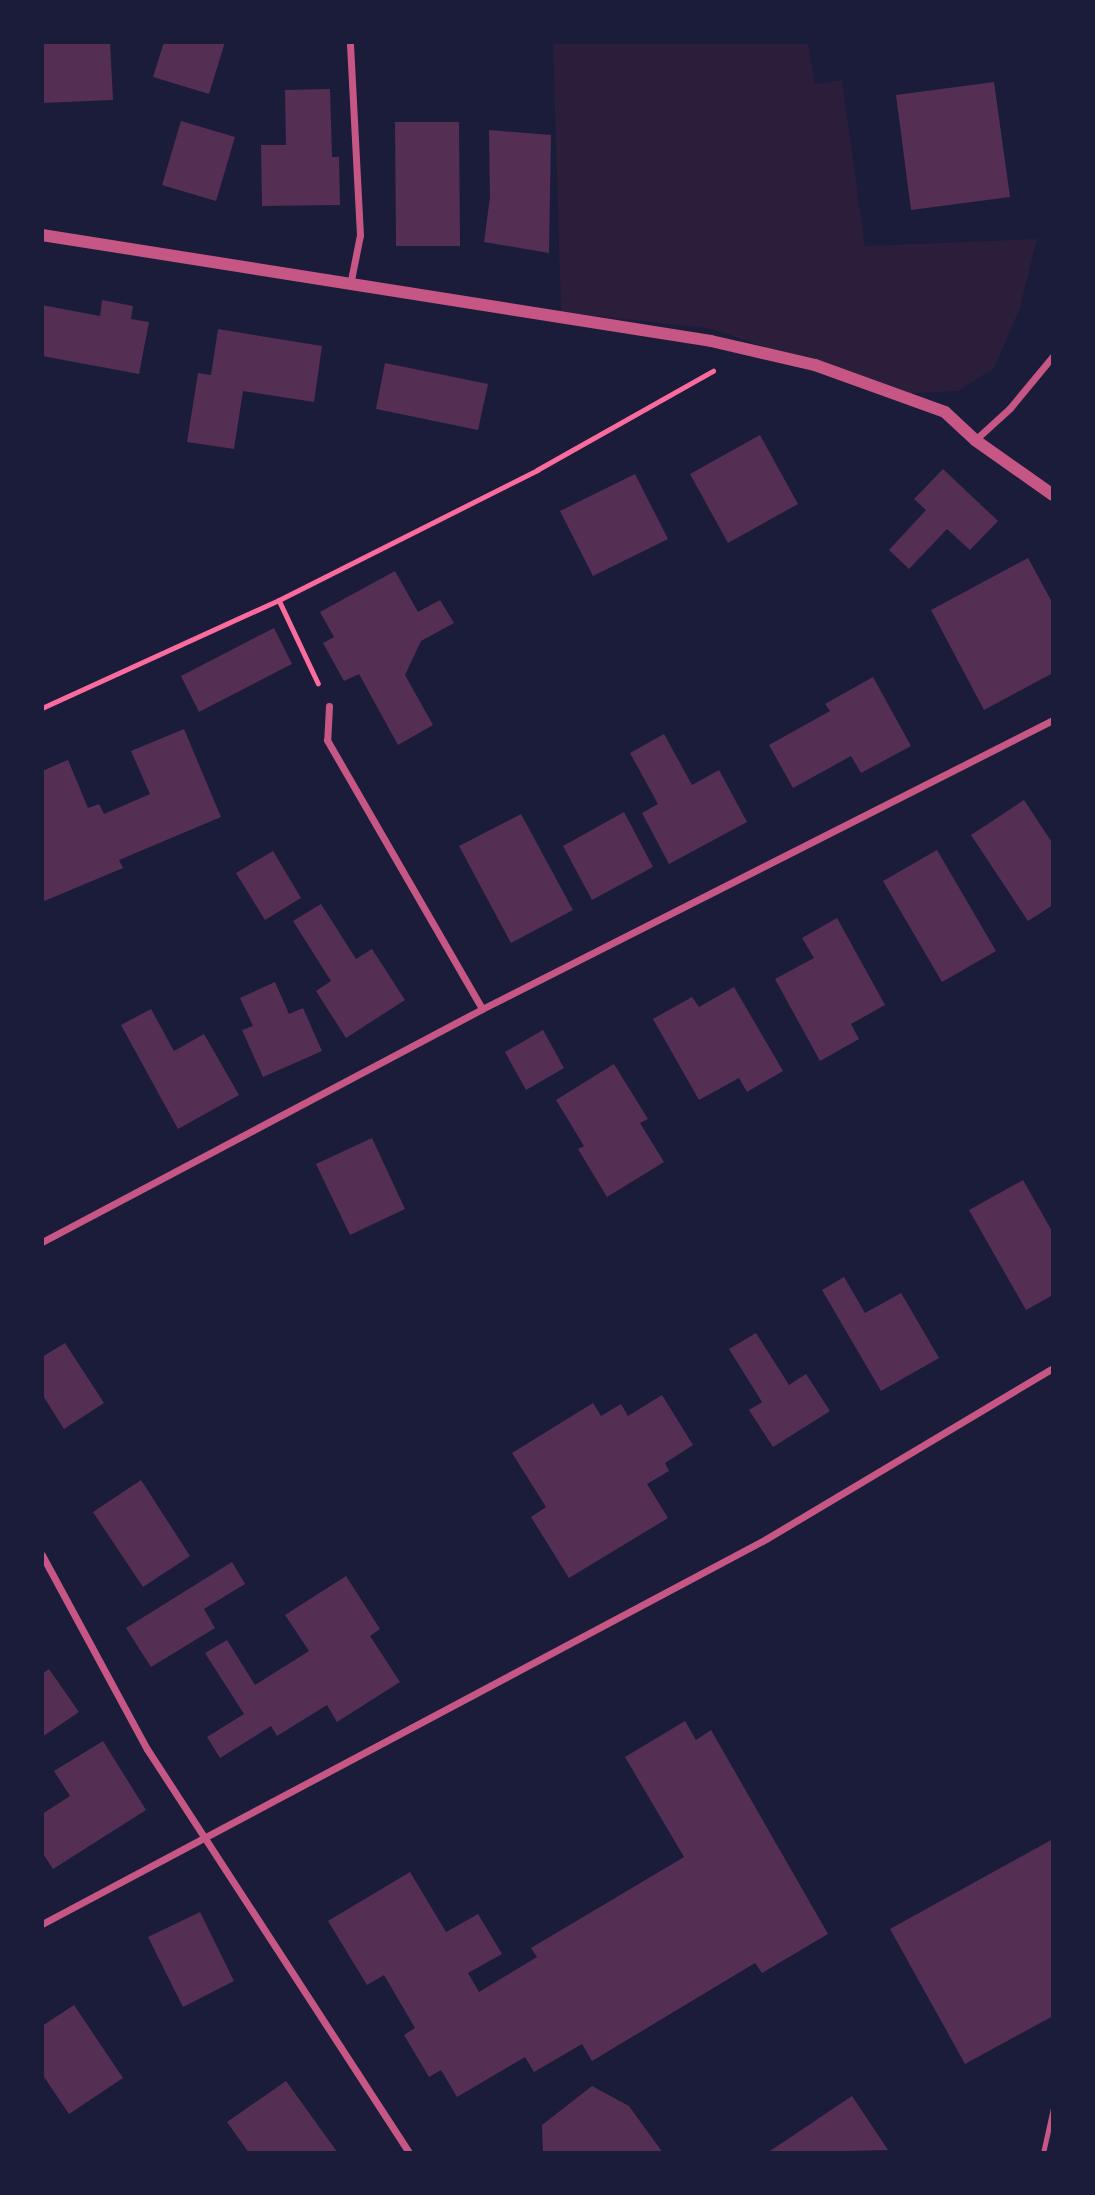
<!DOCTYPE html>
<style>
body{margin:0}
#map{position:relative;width:1095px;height:2195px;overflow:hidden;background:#1b1b3a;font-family:"Space Grotesk",sans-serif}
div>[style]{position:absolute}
.green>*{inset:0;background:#2a1e3b}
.building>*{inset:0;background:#542f53}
.path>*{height:4.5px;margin:-2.25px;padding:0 2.25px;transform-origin:2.25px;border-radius:2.25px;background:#ff6b9d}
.service>*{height:5px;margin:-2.5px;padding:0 2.5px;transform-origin:2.5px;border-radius:2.5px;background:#c65784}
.minor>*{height:7px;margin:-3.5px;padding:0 3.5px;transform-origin:3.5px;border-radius:3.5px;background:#c65784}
.tertiary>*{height:12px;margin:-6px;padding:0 6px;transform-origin:6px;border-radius:6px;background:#c65784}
span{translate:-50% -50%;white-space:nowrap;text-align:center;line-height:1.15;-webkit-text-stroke:5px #1b1b3a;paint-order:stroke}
.frame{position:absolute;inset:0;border:44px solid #1b1b3a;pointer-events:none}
</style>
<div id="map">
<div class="green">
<i style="clip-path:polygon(553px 42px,808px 42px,815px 84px,842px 80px,865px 246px,1037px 239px,1020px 308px,994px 368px,958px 391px,898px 394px,713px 329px,561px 312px)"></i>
</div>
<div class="building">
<i style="clip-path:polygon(42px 42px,110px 42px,113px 100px,42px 103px)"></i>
<i style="clip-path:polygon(164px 42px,225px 42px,209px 94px,153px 77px)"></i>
<i style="clip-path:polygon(994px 82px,1010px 197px,911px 210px,896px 95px)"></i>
<i style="clip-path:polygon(330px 89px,332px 157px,339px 157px,340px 205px,262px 206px,261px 145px,286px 145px,285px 90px)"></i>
<i style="clip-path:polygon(181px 121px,235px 137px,216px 201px,162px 185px)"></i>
<i style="clip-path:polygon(395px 122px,459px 122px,460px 246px,396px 246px)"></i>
<i style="clip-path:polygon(489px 130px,551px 135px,549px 253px,484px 242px,490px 197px)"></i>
<i style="clip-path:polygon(102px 300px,133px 306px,131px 319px,149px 322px,139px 374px,42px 356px,42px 305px,100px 316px)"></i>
<i style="clip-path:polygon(218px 329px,322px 346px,314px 402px,243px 391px,234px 449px,187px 442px,198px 373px,211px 375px)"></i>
<i style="clip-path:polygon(385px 363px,488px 384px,478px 430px,376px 409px)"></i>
<i style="clip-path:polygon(760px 435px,798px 504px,728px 543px,690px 474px)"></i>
<i style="clip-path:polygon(943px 469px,998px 521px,970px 550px,947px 529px,909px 569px,889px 550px,926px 510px,914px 499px)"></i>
<i style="clip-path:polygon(635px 474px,668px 539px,593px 576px,560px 511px)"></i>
<i style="clip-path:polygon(1028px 558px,1053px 604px,1053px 673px,984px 710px,931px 610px)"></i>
<i style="clip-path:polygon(395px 571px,418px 612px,440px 600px,454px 623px,421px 641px,405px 675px,433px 725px,398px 745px,359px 674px,344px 681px,323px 643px,334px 637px,320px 612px)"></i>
<i style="clip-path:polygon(274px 628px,292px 664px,199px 712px,181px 676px)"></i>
<i style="clip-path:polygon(873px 677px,911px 746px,861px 773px,851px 756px,793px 788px,769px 745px,830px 711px,825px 704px)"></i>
<i style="clip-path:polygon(184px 729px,221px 817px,119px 860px,123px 868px,42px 902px,42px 771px,68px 760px,88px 808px,99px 804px,104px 814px,150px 794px,131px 751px)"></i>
<i style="clip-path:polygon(664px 734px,692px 785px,719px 770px,747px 822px,669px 864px,642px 813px,658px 804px,630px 753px)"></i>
<i style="clip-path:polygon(1024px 800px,1053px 844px,1053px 905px,1028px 921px,971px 835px)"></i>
<i style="clip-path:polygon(624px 812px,653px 867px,592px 900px,563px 846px)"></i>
<i style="clip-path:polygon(521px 814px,573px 910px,511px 943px,459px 846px)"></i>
<i style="clip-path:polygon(937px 850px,996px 951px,942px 982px,883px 881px)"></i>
<i style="clip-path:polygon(273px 851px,301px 898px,265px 920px,236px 873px)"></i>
<i style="clip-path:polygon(321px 904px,356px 959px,372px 949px,405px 1000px,346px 1038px,316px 991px,331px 981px,293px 921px)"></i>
<i style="clip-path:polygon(837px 918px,885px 1005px,851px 1024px,859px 1039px,820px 1061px,775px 979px,814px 958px,802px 938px)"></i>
<i style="clip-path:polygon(275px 982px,289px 1014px,303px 1008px,322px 1051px,263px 1077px,242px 1030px,253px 1026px,240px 998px)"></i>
<i style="clip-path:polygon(734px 987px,783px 1071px,747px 1092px,739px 1078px,699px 1100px,653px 1019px,692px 997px,699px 1007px)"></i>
<i style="clip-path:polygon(151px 1009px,174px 1051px,204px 1034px,239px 1095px,178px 1129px,121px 1025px)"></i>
<i style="clip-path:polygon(543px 1030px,564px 1068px,526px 1090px,505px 1052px)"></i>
<i style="clip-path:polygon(614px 1064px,648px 1119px,640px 1123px,664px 1162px,607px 1197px,578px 1149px,584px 1146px,556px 1100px)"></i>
<i style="clip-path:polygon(372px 1138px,405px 1209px,350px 1235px,316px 1164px)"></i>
<i style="clip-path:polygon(1023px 1180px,1053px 1233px,1053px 1295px,1026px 1310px,969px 1210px)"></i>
<i style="clip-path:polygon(844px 1277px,865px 1313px,901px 1293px,939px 1358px,881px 1391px,822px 1290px)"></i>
<i style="clip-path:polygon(756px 1333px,789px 1385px,806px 1374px,830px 1411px,773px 1447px,749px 1410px,762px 1402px,729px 1349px)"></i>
<i style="clip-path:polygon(65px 1343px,104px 1403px,64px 1429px,42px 1394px,42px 1357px)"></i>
<i style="clip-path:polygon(662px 1395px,693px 1445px,665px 1463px,669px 1471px,647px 1484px,668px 1518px,569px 1578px,531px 1517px,546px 1507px,512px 1453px,593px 1403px,601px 1416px,621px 1404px,628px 1416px)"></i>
<i style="clip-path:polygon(141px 1480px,190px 1556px,143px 1587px,93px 1512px)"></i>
<i style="clip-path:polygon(232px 1562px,245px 1584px,204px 1609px,215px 1628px,151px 1667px,126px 1628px)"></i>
<i style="clip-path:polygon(346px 1576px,380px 1629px,370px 1636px,400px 1682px,337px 1722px,327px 1705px,277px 1736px,271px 1726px,220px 1758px,207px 1737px,244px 1714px,205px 1653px,227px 1640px,255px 1685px,309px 1651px,285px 1615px)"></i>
<i style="clip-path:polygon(49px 1669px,79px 1712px,42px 1737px,42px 1674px)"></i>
<i style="clip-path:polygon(685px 1721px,696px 1740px,711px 1730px,828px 1934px,762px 1973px,755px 1963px,592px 2061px,582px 2044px,534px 2072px,525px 2057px,457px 2097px,441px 2070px,429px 2077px,404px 2035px,415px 2028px,384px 1975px,367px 1985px,328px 1921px,410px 1872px,446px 1932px,478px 1914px,502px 1954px,468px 1973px,479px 1992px,537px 1957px,531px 1948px,684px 1857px,625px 1757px)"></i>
<i style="clip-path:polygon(103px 1741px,146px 1810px,53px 1869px,42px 1852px,42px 1814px,70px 1796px,54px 1771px)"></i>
<i style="clip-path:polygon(1053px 1839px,1053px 2016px,965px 2064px,890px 1929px)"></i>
<i style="clip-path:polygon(200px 1912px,234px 1981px,183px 2007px,148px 1937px)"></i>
<i style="clip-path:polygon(74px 2005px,123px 2078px,69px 2114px,42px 2074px,42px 2026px)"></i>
<i style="clip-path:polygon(286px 2081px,338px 2153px,249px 2153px,227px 2122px)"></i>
<i style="clip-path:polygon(592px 2086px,629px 2106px,663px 2153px,543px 2153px,542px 2125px)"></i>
<i style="clip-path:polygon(852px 2096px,888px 2150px,767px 2153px)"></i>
</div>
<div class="path">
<i style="left:279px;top:600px;width:92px;rotate:64.8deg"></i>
<i style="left:42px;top:708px;width:260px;rotate:-24.5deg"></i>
<i style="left:279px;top:600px;width:289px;rotate:-26.7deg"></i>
<i style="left:537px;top:470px;width:202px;rotate:-29.4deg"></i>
</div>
<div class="service">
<i style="left:1043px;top:2153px;width:46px;rotate:-77.5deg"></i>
</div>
<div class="minor">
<i style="left:350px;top:285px;width:51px;rotate:-78.7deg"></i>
<i style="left:360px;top:235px;width:193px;rotate:-93deg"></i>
<i style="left:975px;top:440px;width:47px;rotate:-42.4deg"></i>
<i style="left:1010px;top:408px;width:67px;rotate:-50.4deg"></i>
<i style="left:329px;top:706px;width:34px;rotate:93deg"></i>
<i style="left:327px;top:740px;width:310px;rotate:60deg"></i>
<i style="left:42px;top:1242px;width:498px;rotate:-27.9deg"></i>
<i style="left:482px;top:1009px;width:640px;rotate:-26.85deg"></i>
<i style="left:42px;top:1555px;width:221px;rotate:61.6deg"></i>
<i style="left:147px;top:1749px;width:482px;rotate:57deg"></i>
<i style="left:42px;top:1924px;width:820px;rotate:-28deg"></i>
<i style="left:766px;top:1539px;width:334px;rotate:-30.8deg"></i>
</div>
<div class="tertiary">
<i style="left:42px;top:235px;width:677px;rotate:9deg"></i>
<i style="left:711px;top:341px;width:107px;rotate:13deg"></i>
<i style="left:815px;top:365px;width:138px;rotate:19.9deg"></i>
<i style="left:945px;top:412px;width:41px;rotate:43deg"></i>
<i style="left:975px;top:440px;width:95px;rotate:35.2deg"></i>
</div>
<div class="frame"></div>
</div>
